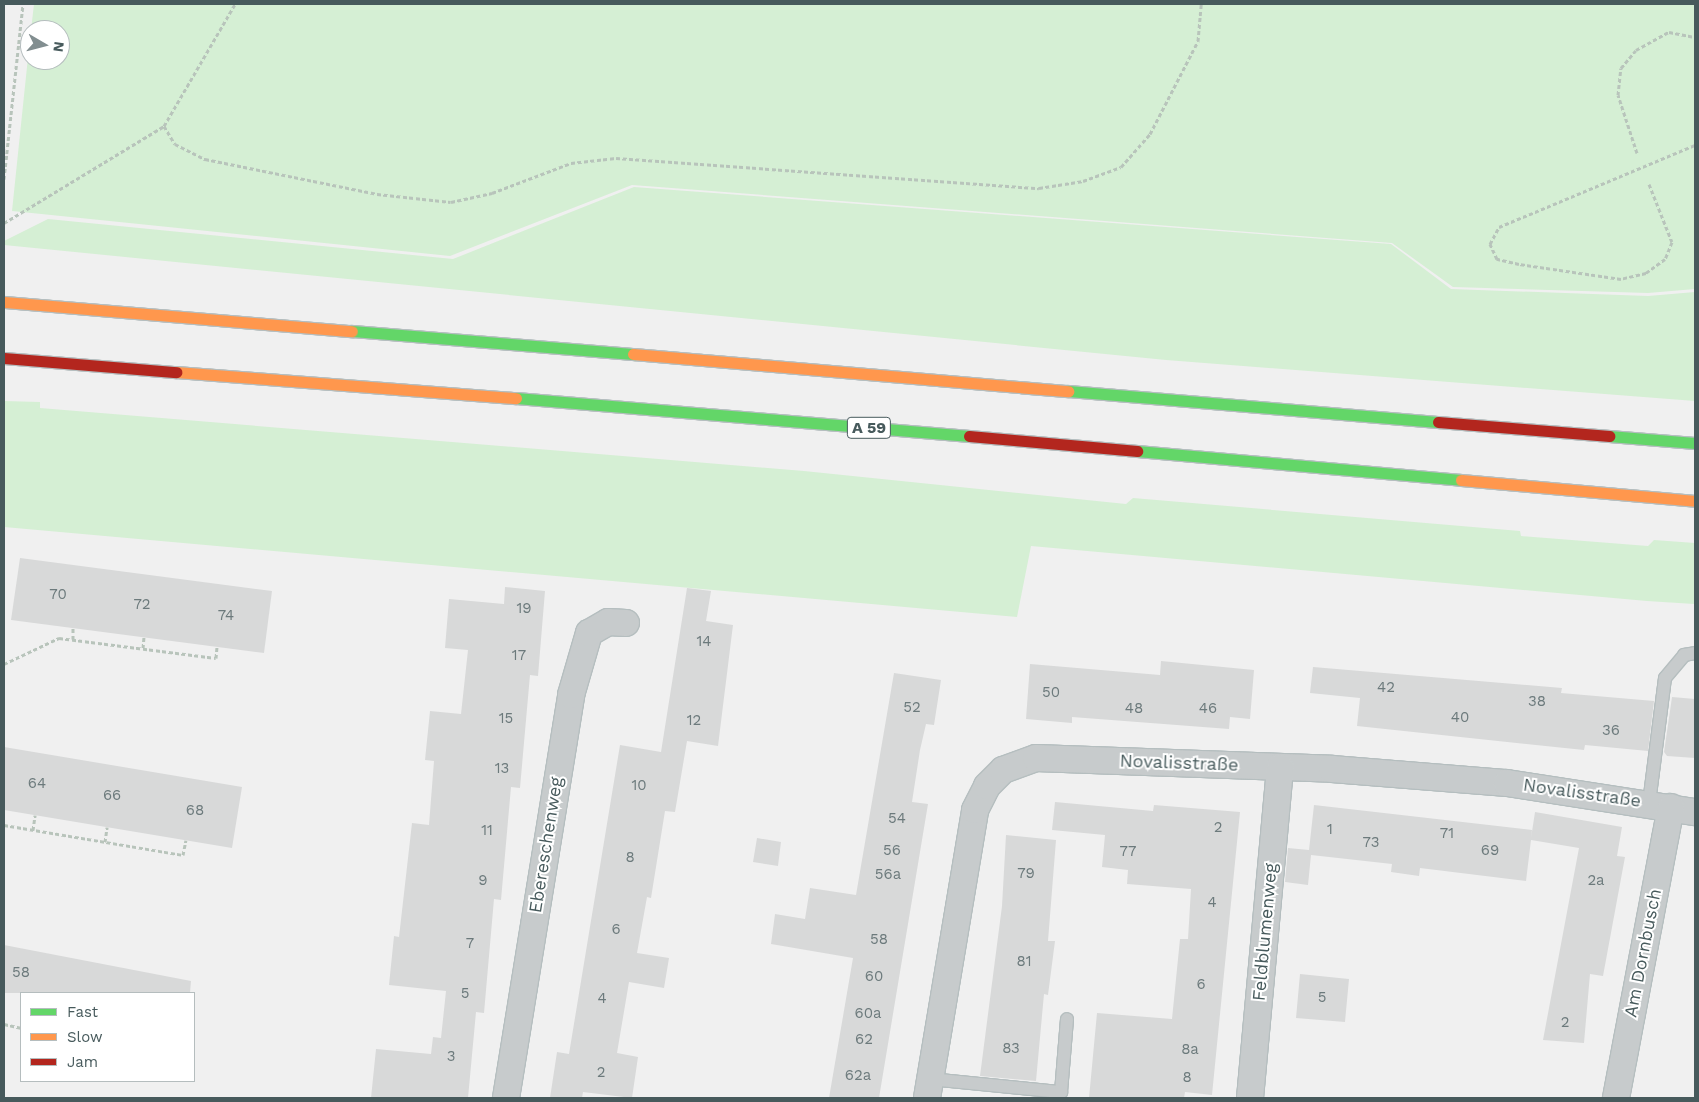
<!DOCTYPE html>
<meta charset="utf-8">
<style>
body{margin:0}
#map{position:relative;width:1699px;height:1102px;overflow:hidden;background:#f0f0f0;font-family:"Work Sans",sans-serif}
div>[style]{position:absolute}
.green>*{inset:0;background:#d5efd4}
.building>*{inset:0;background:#d8d9d9}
.path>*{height:3px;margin-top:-1.5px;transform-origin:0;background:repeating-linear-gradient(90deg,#b8c4bb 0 4px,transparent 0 6.5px)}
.roads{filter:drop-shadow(1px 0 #b5bebf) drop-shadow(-1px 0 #b5bebf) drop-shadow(0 1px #b5bebf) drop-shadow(0 -1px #b5bebf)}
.lane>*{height:12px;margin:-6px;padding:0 6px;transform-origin:6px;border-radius:6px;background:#c7cbcc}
.street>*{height:26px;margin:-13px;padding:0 13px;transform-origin:13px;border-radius:13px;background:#c7cbcc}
.fast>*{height:11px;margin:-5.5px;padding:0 5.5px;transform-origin:5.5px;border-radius:5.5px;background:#63d668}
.slow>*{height:11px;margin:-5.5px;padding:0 5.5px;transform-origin:5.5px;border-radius:5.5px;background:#ff974d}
.jam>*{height:11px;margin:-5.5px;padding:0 5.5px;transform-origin:5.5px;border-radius:5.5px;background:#b3261e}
span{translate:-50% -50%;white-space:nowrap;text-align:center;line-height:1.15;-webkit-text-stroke:4px #fff;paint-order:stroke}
.number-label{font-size:15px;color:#6c7a7c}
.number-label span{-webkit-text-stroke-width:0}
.shield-label span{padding:1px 4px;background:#fff;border:1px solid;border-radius:4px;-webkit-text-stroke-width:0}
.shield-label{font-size:16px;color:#475a5c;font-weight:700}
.street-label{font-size:18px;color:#475a5c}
.frame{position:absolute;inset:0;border:5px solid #475a5c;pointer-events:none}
.legend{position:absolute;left:20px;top:992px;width:175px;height:90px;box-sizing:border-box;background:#fff;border:1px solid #b5bdbe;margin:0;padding:6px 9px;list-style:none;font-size:15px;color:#475a5c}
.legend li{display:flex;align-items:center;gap:10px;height:25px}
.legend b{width:25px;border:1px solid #b5bdbe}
.north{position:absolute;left:20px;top:20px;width:50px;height:50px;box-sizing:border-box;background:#fff;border:1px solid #b5bdbe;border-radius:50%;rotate:98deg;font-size:14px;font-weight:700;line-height:20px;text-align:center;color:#475a5c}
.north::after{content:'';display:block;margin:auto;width:18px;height:22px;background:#828e90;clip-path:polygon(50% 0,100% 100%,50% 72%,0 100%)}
</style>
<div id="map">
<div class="green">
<i style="clip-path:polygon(34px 4px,1695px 4px,1695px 289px,1648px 293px,1453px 287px,1392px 243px,632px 185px,450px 256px,12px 211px,30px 38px,30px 60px,60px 60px,60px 30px,31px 30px)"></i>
<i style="clip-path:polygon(634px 187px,1391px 244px,1451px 289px,1648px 296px,1695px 292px,1695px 401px,1166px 360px,4px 245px,4px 241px,48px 219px,453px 259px)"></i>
<i style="clip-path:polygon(4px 401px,40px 402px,40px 408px,804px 471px,1126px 504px,1133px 498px,1520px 531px,1521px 536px,1648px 546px,1654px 540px,1695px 543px,1695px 601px,1694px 604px,1647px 601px,1031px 546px,1017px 617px,4px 527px)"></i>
</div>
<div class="building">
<i style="clip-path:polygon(20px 558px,272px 591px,264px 653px,11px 620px)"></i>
<i style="clip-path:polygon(505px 587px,545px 591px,538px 676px,530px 675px,520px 788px,511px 787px,501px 900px,494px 899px,484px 1013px,476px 1012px,468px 1098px,371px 1098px,376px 1049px,431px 1054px,433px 1037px,441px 1038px,446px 991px,389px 985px,394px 936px,399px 937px,412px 823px,429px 825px,434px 761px,425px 760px,430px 711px,461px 714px,468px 650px,445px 648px,449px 599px,504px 604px)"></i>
<i style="clip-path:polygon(687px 588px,711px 591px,706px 621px,733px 625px,718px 746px,687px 741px,675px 812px,665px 811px,651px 898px,647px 897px,637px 953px,669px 958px,664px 988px,629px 982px,617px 1053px,638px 1057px,632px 1098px,583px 1092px,582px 1098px,550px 1098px,557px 1052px,569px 1054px,620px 745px,661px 752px)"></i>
<i style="clip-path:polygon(1161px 661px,1254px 670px,1250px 719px,1230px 717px,1229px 729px,1072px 717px,1072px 723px,1026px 719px,1030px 664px,1160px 675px)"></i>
<i style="clip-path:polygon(1313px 667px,1562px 688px,1561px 693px,1654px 701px,1648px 751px,1585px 745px,1584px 750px,1555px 747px,1357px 726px,1360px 698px,1310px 693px)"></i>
<i style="clip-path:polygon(894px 673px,941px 680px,934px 725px,926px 724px,920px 750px,912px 802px,928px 804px,879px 1098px,829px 1098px,853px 958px,771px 944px,775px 914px,805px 919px,810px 888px,856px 895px)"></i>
<i style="clip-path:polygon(1672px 697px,1695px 699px,1695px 758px,1667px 756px,1664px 752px)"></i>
<i style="clip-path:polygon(4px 747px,242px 787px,232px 848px,4px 810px)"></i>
<i style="clip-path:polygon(1055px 802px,1153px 811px,1154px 805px,1240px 812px,1212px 1095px,1185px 1092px,1184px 1098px,1089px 1098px,1097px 1013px,1172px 1019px,1180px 939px,1188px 939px,1191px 889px,1127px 884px,1128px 870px,1102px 867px,1105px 835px,1052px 830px)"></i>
<i style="clip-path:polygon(1314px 805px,1532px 830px,1531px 838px,1535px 812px,1622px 827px,1617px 856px,1625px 857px,1603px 976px,1590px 974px,1584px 1043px,1543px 1040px,1579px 848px,1531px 840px,1526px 881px,1420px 868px,1419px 876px,1391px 872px,1392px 864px,1311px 855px,1308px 885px,1285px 882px,1288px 848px,1309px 850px)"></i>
<i style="clip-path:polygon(1006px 835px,1056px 840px,1048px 941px,1055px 941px,1048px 995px,1044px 994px,1036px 1081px,980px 1076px,1002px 906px)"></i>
<i style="clip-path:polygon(757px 838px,781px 842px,778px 866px,753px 862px)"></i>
<i style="clip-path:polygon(4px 945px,191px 981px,190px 993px,4px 993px)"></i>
<i style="clip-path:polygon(1300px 974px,1349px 979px,1345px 1022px,1296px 1018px)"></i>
</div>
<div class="path">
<i style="left:164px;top:126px;width:21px;rotate:59deg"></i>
<i style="left:175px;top:144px;width:34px;rotate:27deg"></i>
<i style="left:205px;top:159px;width:176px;rotate:11.5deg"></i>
<i style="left:377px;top:194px;width:74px;rotate:6.2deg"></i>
<i style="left:451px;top:202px;width:42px;rotate:-12.4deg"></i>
<i style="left:492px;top:193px;width:85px;rotate:-20.8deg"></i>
<i style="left:571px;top:163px;width:45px;rotate:-6.3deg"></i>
<i style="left:616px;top:158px;width:424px;rotate:4.1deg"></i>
<i style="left:1039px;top:188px;width:45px;rotate:-9deg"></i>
<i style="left:1083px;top:181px;width:40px;rotate:-20.2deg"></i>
<i style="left:1121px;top:167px;width:44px;rotate:-48.7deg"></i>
<i style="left:1150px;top:134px;width:105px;rotate:-62.7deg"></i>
<i style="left:1198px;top:41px;width:37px;rotate:-85deg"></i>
<i style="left:1637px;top:153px;width:61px;rotate:-108.1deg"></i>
<i style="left:1618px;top:95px;width:27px;rotate:-84deg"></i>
<i style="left:1621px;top:68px;width:23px;rotate:-50deg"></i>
<i style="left:1636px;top:50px;width:38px;rotate:-29deg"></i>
<i style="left:1669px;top:32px;width:26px;rotate:11deg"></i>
<i style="left:4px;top:179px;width:176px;rotate:-83.8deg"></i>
<i style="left:1649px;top:184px;width:62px;rotate:68.4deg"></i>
<i style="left:1672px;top:242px;width:18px;rotate:112deg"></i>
<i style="left:1665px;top:259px;width:24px;rotate:144deg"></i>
<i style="left:1646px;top:273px;width:26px;rotate:167deg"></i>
<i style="left:1621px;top:279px;width:103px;rotate:-171.6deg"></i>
<i style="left:1519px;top:264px;width:23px;rotate:-167deg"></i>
<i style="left:1497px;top:259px;width:17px;rotate:-115deg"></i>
<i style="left:1490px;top:244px;width:19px;rotate:-62deg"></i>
<i style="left:1499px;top:227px;width:212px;rotate:-22.7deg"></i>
<i style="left:4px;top:223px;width:187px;rotate:-31.2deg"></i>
<i style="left:164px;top:126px;width:141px;rotate:-59.8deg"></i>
<i style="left:73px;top:639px;width:11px;rotate:-90deg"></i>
<i style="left:143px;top:648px;width:11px;rotate:-85deg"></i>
<i style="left:4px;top:664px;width:61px;rotate:-25.3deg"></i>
<i style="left:59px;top:638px;width:158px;rotate:7.3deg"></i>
<i style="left:216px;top:658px;width:11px;rotate:-85deg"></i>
<i style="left:4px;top:825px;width:181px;rotate:9.5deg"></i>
<i style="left:183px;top:855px;width:15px;rotate:-79deg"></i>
<i style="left:33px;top:830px;width:15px;rotate:-82deg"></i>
<i style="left:105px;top:842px;width:15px;rotate:-82deg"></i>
<i style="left:4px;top:1024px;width:17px;rotate:13deg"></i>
</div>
<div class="roads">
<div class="lane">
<i style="left:1649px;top:803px;width:126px;rotate:-82.7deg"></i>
<i style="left:1665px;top:678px;width:30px;rotate:-50deg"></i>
<i style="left:1684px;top:655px;width:11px;rotate:-10deg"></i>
<i style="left:930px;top:1079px;width:132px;rotate:5.7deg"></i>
<i style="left:1061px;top:1092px;width:73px;rotate:-85.3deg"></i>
</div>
<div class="street">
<i style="left:506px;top:1098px;width:408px;rotate:-80.8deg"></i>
<i style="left:571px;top:695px;width:65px;rotate:-73.8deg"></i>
<i style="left:589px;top:633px;width:22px;rotate:-30deg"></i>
<i style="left:608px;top:622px;width:18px;rotate:3deg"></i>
<i style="left:927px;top:1098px;width:292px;rotate:-80.5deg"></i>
<i style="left:975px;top:810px;width:27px;rotate:-63deg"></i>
<i style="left:987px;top:786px;width:23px;rotate:-45deg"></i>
<i style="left:1003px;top:770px;width:35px;rotate:-20deg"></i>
<i style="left:1036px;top:758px;width:296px;rotate:2.1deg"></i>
<i style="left:1332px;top:769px;width:176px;rotate:4.6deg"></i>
<i style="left:1507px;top:783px;width:190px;rotate:8.8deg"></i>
<i style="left:1250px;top:1098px;width:332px;rotate:-84.8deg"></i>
<i style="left:1616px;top:1098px;width:296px;rotate:-79.3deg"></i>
</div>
<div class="fast">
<i style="left:352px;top:331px;width:282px;rotate:4.7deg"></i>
<i style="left:1068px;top:391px;width:371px;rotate:4.8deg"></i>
<i style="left:516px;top:398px;width:455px;rotate:4.8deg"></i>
<i style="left:1609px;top:436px;width:86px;rotate:4.7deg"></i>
<i style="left:1137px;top:451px;width:325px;rotate:5.1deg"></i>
</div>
<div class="slow">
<i style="left:4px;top:302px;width:349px;rotate:4.8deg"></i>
<i style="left:633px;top:354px;width:437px;rotate:4.9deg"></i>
<i style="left:176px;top:372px;width:341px;rotate:4.4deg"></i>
<i style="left:1461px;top:480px;width:235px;rotate:5.1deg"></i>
</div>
<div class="jam">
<i style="left:4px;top:358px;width:173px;rotate:4.7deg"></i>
<i style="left:1438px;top:422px;width:172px;rotate:4.7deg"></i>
<i style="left:969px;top:436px;width:169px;rotate:5.1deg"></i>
</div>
</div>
<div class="number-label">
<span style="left:58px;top:595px">70</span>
<span style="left:142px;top:605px">72</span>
<span style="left:524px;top:609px">19</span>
<span style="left:226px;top:616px">74</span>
<span style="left:704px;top:642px">14</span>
<span style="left:519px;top:656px">17</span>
<span style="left:1386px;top:688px">42</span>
<span style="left:1051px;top:693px">50</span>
<span style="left:1537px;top:702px">38</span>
<span style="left:912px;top:708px">52</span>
<span style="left:1134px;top:709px">48</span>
<span style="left:1208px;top:709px">46</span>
<span style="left:1460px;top:718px">40</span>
<span style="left:506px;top:719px">15</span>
<span style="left:694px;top:721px">12</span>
<span style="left:1611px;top:731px">36</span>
<span style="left:502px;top:769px">13</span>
<span style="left:37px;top:784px">64</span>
<span style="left:639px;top:786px">10</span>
<span style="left:112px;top:796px">66</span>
<span style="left:195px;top:811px">68</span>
<span style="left:897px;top:819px">54</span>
<span style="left:1218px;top:828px">2</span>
<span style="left:1330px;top:830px">1</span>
<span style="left:487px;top:831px">11</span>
<span style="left:1447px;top:834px">71</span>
<span style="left:1371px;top:843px">73</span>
<span style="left:892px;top:851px">56</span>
<span style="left:1490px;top:851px">69</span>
<span style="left:1128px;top:852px">77</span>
<span style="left:630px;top:858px">8</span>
<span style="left:1026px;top:874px">79</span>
<span style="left:888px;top:875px">56a</span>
<span style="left:483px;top:881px">9</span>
<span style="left:1596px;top:881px">2a</span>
<span style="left:1212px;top:903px">4</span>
<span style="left:616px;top:930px">6</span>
<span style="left:879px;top:940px">58</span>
<span style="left:470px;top:944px">7</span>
<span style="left:1024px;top:962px">81</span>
<span style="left:21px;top:973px">58</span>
<span style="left:874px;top:977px">60</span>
<span style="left:1201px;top:985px">6</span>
<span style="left:465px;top:994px">5</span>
<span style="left:1322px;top:998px">5</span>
<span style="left:602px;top:999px">4</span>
<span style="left:868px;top:1014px">60a</span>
<span style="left:1565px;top:1023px">2</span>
<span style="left:864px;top:1040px">62</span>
<span style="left:1011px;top:1049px">83</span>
<span style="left:1190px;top:1050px">8a</span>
<span style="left:451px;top:1057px">3</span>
<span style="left:601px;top:1073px">2</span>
<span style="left:858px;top:1076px">62a</span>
<span style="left:1187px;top:1078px">8</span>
</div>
<div class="shield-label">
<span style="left:869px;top:428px">A 59</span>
</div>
<div class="street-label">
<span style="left:1179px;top:763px;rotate:2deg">Novalisstraße</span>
<span style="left:1582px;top:793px;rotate:8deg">Novalisstraße</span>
<span style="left:546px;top:845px;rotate:-81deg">Ebereschenweg</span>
<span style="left:1265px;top:932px;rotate:-85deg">Feldblumenweg</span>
<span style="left:1643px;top:953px;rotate:-79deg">Am Dornbusch</span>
</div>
<div class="frame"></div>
<ul class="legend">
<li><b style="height:6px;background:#63d668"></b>Fast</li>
<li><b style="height:6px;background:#ff974d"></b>Slow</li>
<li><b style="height:6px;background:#b3261e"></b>Jam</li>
</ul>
<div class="north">N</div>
</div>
